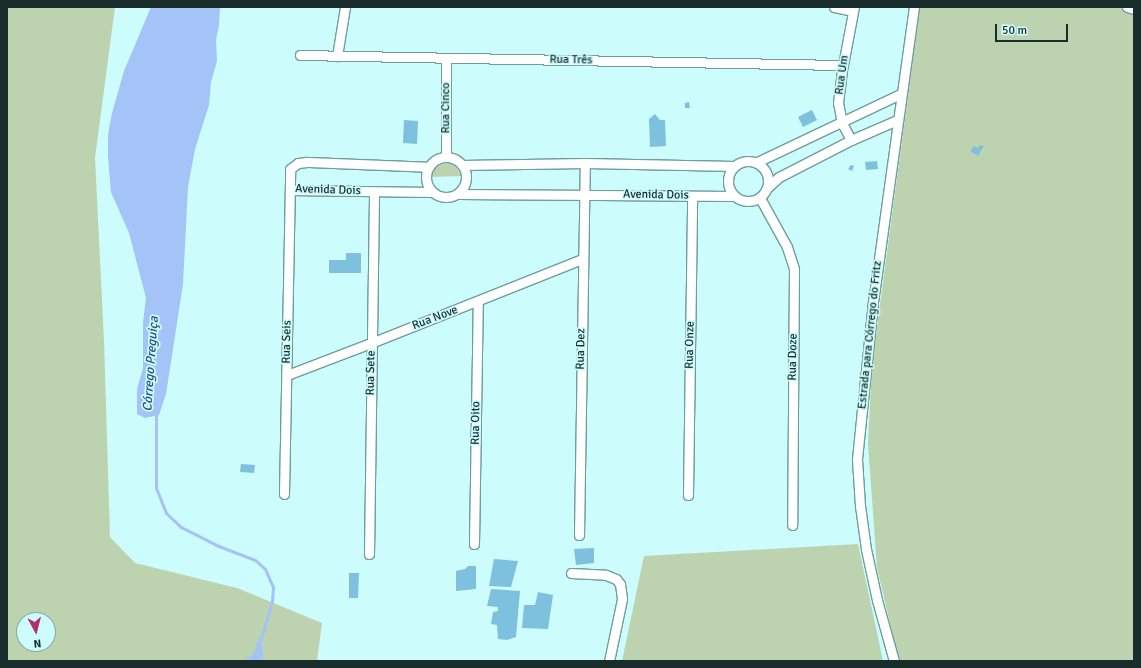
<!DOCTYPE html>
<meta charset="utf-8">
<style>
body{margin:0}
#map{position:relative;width:1141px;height:668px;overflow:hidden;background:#ccfcfc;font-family:Signika,sans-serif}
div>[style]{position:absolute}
.green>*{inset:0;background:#bdd2ae}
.water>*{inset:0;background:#a4c3f7}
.stream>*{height:3px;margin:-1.5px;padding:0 1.5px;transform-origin:1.5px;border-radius:1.5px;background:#a4c3f7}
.building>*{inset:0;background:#7dc1df}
.roads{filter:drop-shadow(1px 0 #6f9d9d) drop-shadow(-1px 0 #6f9d9d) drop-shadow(0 1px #6f9d9d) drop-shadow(0 -1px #6f9d9d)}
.minor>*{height:9px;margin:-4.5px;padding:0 4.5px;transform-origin:4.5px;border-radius:4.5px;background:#fff}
.minor>.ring{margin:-4.5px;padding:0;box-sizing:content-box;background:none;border:9px solid #fff;border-radius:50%}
span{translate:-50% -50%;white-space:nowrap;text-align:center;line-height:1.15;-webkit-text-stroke:3.5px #ccfcfc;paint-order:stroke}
.street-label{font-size:12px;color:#1a2d2d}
.water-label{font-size:13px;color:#294d8b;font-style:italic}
.frame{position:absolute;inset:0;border:8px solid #1a2d2d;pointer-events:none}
.north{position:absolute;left:16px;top:612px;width:40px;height:40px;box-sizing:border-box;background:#ccfcfc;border:1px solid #85a9a9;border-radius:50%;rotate:173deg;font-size:11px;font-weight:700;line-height:16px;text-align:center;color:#1a2d2d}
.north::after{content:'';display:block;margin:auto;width:14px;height:18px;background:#b72e6e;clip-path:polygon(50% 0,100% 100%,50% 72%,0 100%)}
.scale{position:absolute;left:995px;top:24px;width:73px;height:18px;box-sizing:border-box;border:2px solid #1a2d2d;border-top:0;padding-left:5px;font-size:12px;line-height:14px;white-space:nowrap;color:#1a2d2d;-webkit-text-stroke:3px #ccfcfc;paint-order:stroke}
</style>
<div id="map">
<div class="green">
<i style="clip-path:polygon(evenodd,7px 7px,115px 7px,95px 158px,104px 341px,110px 537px,135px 563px,237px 588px,322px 623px,317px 661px,7px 661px,7px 7px,24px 620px,48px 620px,48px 644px,24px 644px,24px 620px)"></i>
<i style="clip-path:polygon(920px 7px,1134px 7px,1134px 661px,899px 661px,897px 653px,877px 568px,868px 444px,872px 364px)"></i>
<i style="clip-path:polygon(448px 163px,455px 166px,462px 176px,430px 177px,435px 168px,443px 164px)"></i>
<i style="clip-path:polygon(858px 544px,883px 661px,622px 661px,644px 556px)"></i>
</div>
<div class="water">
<i style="clip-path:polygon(151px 7px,220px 7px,219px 25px,216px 40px,217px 61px,211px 82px,209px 105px,195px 149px,188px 187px,183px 284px,166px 394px,159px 415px,145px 418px,137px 414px,137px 389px,143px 368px,143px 323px,146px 298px,129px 233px,111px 192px,108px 157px,108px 135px,112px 113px,124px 71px)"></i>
<i style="clip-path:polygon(260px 635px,264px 661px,245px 661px,245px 659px,253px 655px)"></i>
</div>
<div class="stream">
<i style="left:156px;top:412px;width:76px;rotate:90deg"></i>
<i style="left:156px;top:488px;width:27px;rotate:68deg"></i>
<i style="left:166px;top:513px;width:21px;rotate:43deg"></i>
<i style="left:181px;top:527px;width:39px;rotate:27deg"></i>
<i style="left:216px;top:545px;width:42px;rotate:21deg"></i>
<i style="left:255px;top:560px;width:13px;rotate:42deg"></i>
<i style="left:265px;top:569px;width:20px;rotate:66deg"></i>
<i style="left:273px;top:587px;width:15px;rotate:94deg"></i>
<i style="left:272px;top:602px;width:42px;rotate:106.7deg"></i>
</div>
<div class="building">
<i style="clip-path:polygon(689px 102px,690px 108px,685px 108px,685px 103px)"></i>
<i style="clip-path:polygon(812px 110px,817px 120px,803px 127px,798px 117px)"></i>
<i style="clip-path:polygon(655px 114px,660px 120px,665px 120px,666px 146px,650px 147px,649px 119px)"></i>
<i style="clip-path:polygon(404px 120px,418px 121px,417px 144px,403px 143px)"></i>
<i style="clip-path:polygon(980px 145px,984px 146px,978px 156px,970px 151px,974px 146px,978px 148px)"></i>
<i style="clip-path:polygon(877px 161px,878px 169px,866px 170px,865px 162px)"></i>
<i style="clip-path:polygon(851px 165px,854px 166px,852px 171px,848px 169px)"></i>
<i style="clip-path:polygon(346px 253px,361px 253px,361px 273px,329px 273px,329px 260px,346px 260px)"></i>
<i style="clip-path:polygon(241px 464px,255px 465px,254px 473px,240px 472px)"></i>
<i style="clip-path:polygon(594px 548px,594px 563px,576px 565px,574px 549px)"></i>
<i style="clip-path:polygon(494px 559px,518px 561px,511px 587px,489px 586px)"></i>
<i style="clip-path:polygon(468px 566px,476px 566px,476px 589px,456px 591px,456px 571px,465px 569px)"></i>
<i style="clip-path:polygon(349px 573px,359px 573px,358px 598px,349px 598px)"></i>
<i style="clip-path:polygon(491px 589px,520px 591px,516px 637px,507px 640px,498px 639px,497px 625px,491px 624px,493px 612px,498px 611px,498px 607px,487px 606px)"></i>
<i style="clip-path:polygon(538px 592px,553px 595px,548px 629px,522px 628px,524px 605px,535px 605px)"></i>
</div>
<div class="roads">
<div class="minor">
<i style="left:834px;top:7px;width:19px;rotate:12deg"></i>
<i style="left:1127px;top:7px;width:7px;rotate:16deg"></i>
<i style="left:300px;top:55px;width:543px;rotate:1.06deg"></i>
<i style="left:337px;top:56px;width:50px;rotate:-80.7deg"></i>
<i style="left:446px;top:58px;width:99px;rotate:90deg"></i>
<i style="left:851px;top:140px;width:19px;rotate:-118deg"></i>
<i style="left:842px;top:123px;width:20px;rotate:-101deg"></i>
<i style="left:838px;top:103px;width:38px;rotate:-83deg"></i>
<i style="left:843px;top:65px;width:59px;rotate:-79.3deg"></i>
<i class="ring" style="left:426px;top:157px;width:31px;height:31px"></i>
<i class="ring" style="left:728px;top:161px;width:31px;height:31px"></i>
<i style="left:757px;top:162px;width:158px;rotate:-25.4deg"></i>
<i style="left:462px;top:165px;width:123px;rotate:-0.9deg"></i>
<i style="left:585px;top:163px;width:149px;rotate:1.2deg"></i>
<i style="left:767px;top:188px;width:16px;rotate:-43deg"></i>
<i style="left:779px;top:177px;width:81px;rotate:-27.2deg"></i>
<i style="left:851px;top:140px;width:50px;rotate:-23.5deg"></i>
<i style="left:290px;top:190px;width:142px;rotate:0.8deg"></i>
<i style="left:459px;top:194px;width:275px;rotate:0.4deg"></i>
<i style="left:760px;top:198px;width:56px;rotate:61.1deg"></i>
<i style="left:787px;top:247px;width:23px;rotate:72deg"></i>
<i style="left:794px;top:269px;width:256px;rotate:90.4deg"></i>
<i style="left:287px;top:375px;width:90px;rotate:-20.9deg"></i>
<i style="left:371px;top:343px;width:227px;rotate:-21.7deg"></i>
<i style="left:284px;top:494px;width:325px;rotate:-88.9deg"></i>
<i style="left:290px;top:169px;width:10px;rotate:-37deg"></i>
<i style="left:298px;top:163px;width:9px;rotate:-6deg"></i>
<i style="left:307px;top:162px;width:122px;rotate:2.3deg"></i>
<i style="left:688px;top:495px;width:299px;rotate:-89.2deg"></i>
<i style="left:579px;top:535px;width:372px;rotate:-89.1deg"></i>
<i style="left:474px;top:544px;width:243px;rotate:-89.1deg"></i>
<i style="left:369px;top:554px;width:362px;rotate:-89.2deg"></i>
<i style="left:571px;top:573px;width:35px;rotate:3deg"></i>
<i style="left:606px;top:575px;width:11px;rotate:22deg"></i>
<i style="left:616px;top:579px;width:6px;rotate:51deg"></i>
<i style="left:620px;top:584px;width:15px;rotate:82deg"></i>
<i style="left:622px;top:599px;width:63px;rotate:101.8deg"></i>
<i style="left:894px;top:661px;width:63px;rotate:-105.6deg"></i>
<i style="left:877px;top:600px;width:52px;rotate:-102.2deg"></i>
<i style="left:866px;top:549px;width:43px;rotate:-97.9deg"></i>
<i style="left:860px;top:506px;width:47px;rotate:-93.7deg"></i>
<i style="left:857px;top:459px;width:158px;rotate:-84.2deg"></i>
<i style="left:873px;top:302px;width:298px;rotate:-82.1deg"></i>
</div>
</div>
<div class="street-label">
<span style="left:571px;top:60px;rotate:1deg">Rua Três</span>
<span style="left:842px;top:75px;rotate:-82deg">Rua Um</span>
<span style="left:446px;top:108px;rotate:-90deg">Rua Cinco</span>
<span style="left:328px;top:190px;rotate:2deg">Avenida Dois</span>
<span style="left:656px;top:195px;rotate:1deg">Avenida Dois</span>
<span style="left:435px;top:318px;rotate:-21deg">Rua Nove</span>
<span style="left:870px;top:335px;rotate:-84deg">Estrada para Córrego do Fritz</span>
<span style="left:287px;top:342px;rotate:-89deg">Rua Seis</span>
<span style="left:690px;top:345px;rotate:-89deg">Rua Onze</span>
<span style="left:581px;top:349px;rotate:-89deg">Rua Dez</span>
<span style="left:793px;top:357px;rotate:-89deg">Rua Doze</span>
<span style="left:371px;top:373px;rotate:-89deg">Rua Sete</span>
<span style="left:476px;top:423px;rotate:-89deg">Rua Oito</span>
</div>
<div class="water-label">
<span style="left:151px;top:364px;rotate:-86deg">Córrego Preguiça</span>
</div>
<div class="frame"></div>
<div class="north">N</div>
<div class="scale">50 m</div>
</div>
